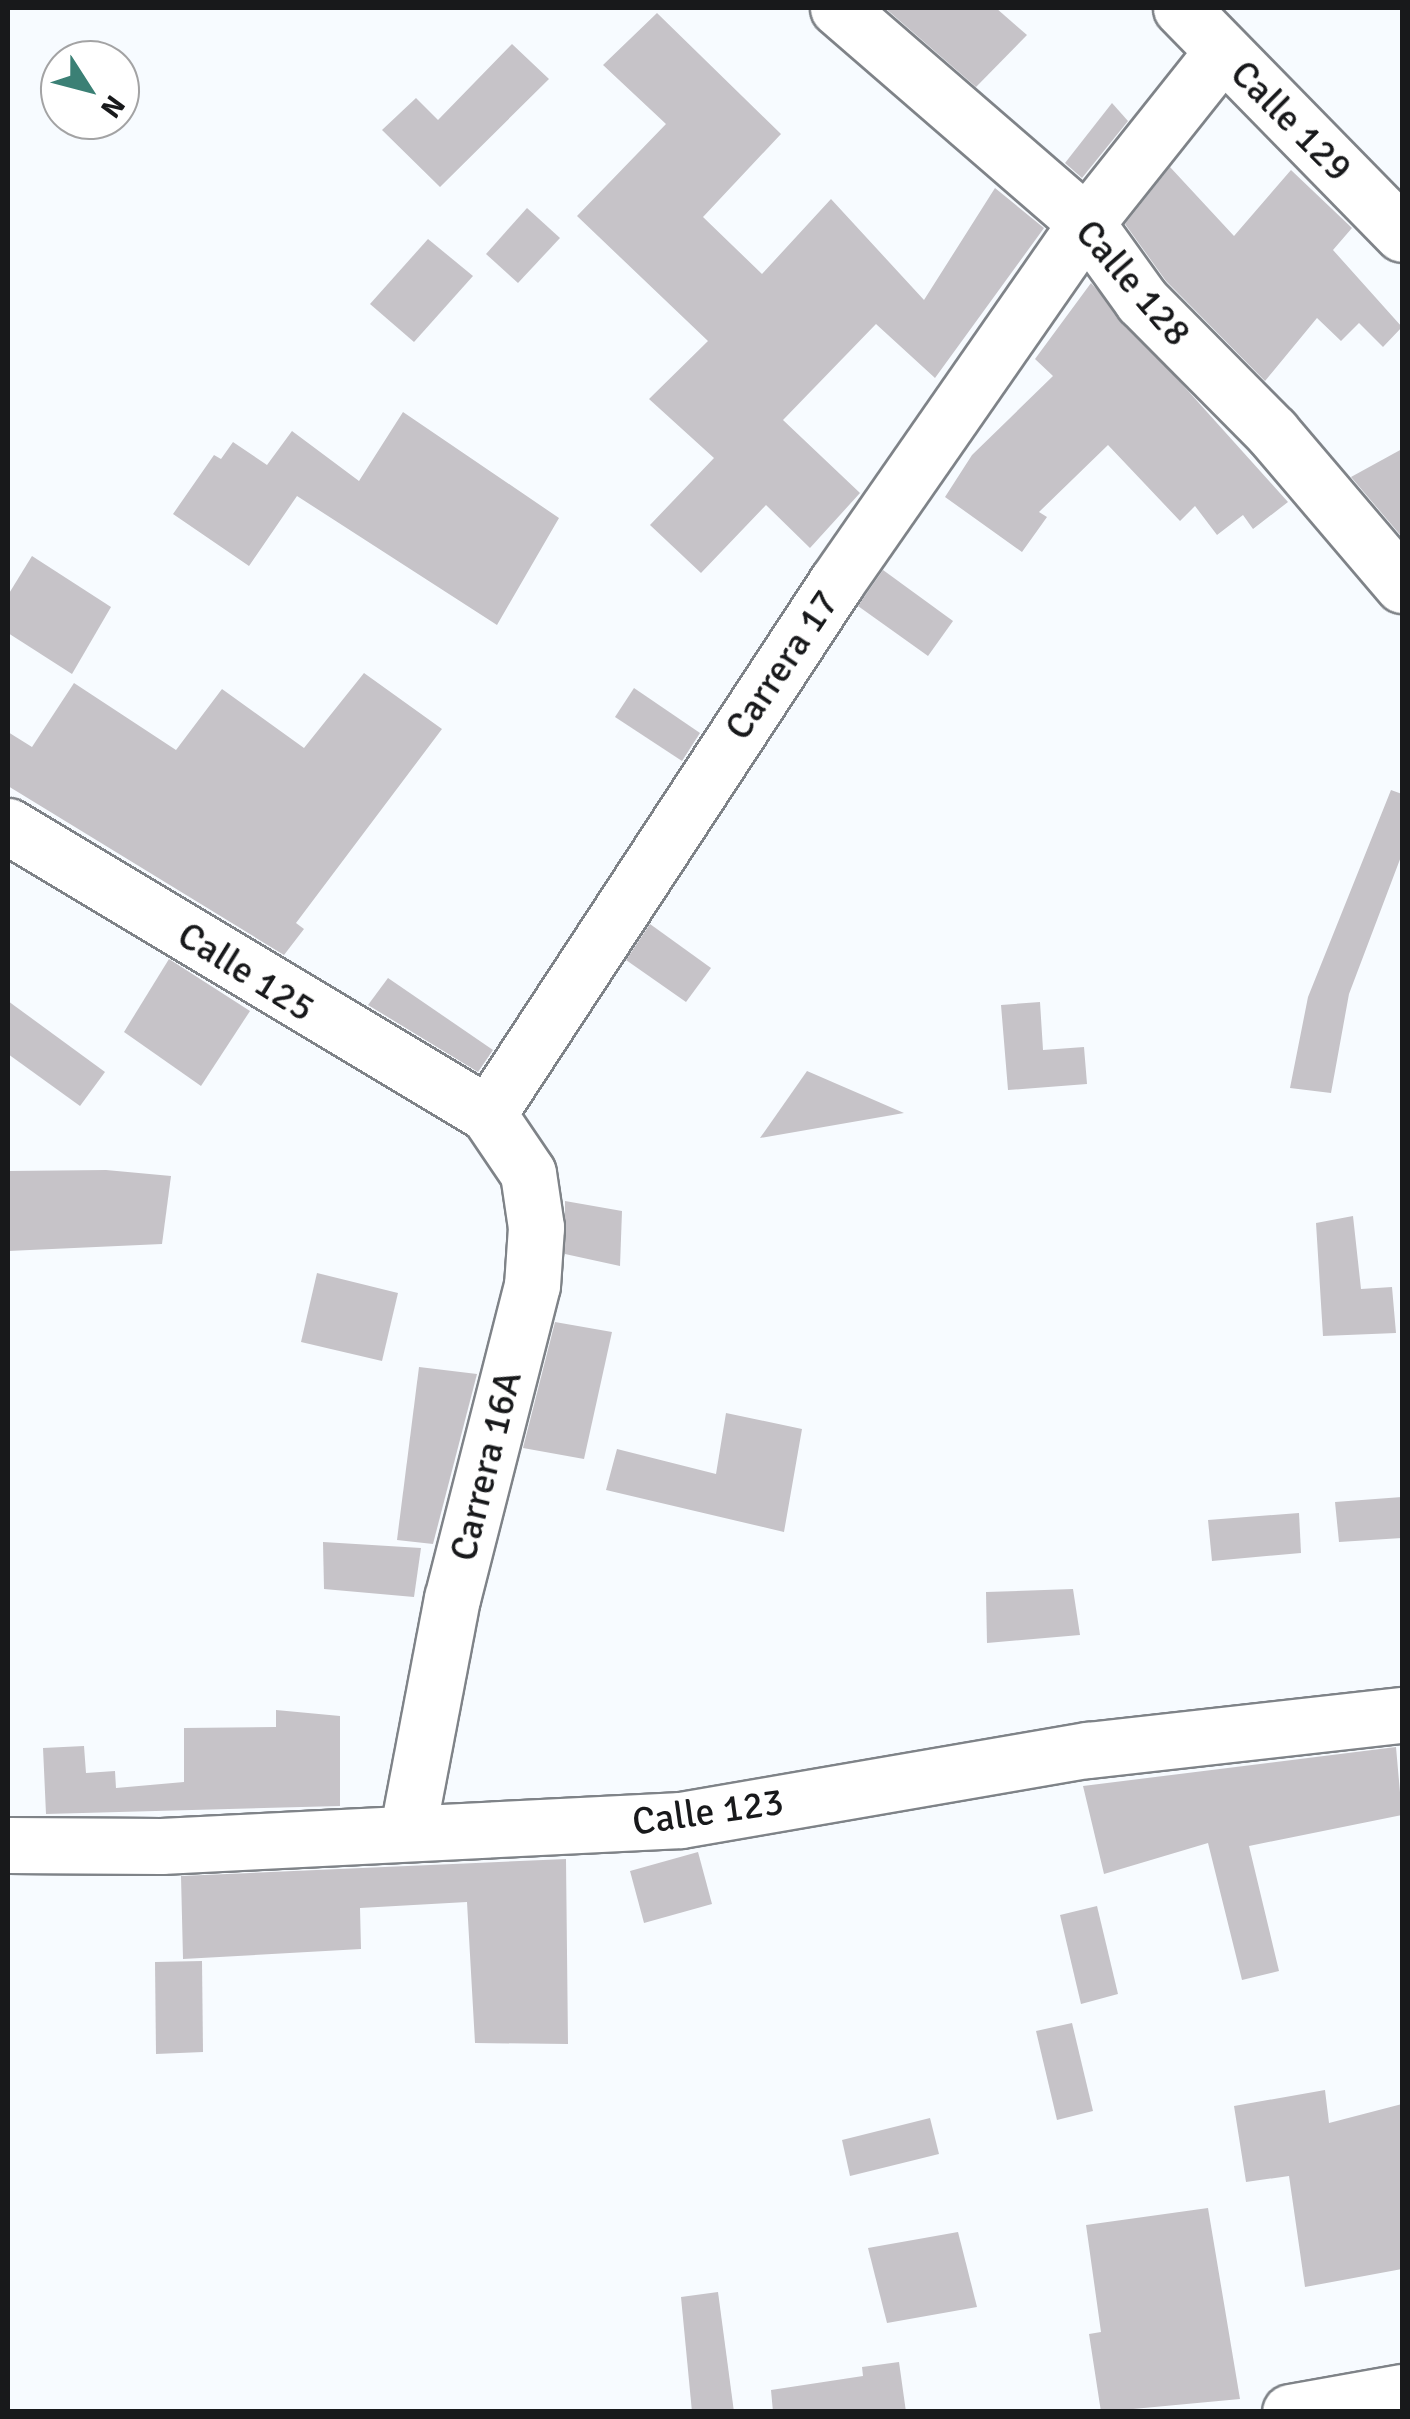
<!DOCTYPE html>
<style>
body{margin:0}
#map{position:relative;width:1410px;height:2419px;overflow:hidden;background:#f7fbff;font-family:Signika,sans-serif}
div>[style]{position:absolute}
.building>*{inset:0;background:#c6c3c8}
.roads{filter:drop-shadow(2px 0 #7f8388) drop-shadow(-2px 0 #7f8388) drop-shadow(0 2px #7f8388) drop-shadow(0 -2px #7f8388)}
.minor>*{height:55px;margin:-27.5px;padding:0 27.5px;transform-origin:27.5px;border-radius:27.5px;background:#fff}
span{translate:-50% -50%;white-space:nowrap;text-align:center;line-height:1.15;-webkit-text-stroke:8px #fff;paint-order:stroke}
.street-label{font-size:38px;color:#18191b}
.frame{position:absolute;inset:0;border:10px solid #18191b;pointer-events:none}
.north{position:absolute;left:40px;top:40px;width:100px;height:100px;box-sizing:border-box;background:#fff;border:2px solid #a3a3a4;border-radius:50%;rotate:126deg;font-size:28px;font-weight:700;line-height:40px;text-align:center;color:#18191b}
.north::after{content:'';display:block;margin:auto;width:35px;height:45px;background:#3b8075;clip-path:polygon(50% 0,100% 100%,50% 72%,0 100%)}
</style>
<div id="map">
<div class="building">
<i style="clip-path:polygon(885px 8px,996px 8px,1027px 35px,976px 87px)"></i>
<i style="clip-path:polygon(657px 13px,781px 134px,703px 217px,762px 274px,831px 199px,924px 300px,995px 188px,1044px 228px,935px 378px,876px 324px,783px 420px,860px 493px,810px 548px,766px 505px,701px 573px,650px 525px,714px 458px,649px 399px,708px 341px,577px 216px,666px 124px,603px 65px)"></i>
<i style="clip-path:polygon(512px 44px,549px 79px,440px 187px,382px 130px,416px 98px,438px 120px)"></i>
<i style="clip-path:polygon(1112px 103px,1128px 121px,1082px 178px,1065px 163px)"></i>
<i style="clip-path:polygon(1170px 167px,1234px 236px,1291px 170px,1352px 228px,1333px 250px,1402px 327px,1383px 347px,1359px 323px,1341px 341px,1317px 318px,1265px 381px,1166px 281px,1125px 224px)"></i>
<i style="clip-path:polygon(527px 208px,560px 238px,518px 283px,486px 254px)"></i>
<i style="clip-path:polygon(428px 239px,473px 276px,414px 342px,370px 304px)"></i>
<i style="clip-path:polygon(1091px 283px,1288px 502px,1253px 529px,1243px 515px,1217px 535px,1195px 506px,1180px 521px,1108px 445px,1039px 512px,1047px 517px,1022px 552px,945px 497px,972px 455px,1053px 376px,1035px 359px)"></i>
<i style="clip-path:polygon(403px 412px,559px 518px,497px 625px,297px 496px,249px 566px,173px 514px,214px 455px,221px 459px,233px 442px,267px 465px,292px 431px,359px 481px)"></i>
<i style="clip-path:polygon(1402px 449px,1402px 537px,1351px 477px)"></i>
<i style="clip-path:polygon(32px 556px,111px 607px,72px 674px,8px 633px,8px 595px)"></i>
<i style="clip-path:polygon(883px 570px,953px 621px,928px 656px,858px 606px)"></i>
<i style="clip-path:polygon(364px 673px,442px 729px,296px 923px,304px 929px,284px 955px,8px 786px,8px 732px,32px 747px,74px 683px,176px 750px,222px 689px,304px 748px)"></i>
<i style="clip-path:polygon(634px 688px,700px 733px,682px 761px,615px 717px)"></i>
<i style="clip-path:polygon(1391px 790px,1402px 794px,1402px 854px,1349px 994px,1331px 1093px,1290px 1088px,1308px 997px)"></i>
<i style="clip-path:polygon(650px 924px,711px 968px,686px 1002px,626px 960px)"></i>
<i style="clip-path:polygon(169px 959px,250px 1011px,201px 1086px,124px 1032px)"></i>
<i style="clip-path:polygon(388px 978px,493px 1050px,478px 1072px,368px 1005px)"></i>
<i style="clip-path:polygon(8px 1001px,105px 1072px,80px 1106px,8px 1054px)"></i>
<i style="clip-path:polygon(1040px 1002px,1043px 1050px,1084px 1047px,1087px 1084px,1008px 1090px,1001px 1005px)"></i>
<i style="clip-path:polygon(807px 1071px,904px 1113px,760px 1138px)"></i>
<i style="clip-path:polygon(106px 1170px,171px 1176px,162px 1244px,8px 1251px,8px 1171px)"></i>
<i style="clip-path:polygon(565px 1201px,622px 1211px,620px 1266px,565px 1254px)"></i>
<i style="clip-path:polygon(1353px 1216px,1361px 1289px,1392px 1287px,1396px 1333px,1323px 1336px,1316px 1223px)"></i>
<i style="clip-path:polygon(317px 1273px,398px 1293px,382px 1361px,301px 1342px)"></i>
<i style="clip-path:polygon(555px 1322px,612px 1332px,584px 1459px,523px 1448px)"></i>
<i style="clip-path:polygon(419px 1367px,477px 1374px,433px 1544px,397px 1540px)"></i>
<i style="clip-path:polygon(726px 1413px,802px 1429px,784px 1532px,606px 1490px,617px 1449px,716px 1474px)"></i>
<i style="clip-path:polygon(1402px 1497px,1402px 1538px,1339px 1542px,1335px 1502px)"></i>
<i style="clip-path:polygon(1299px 1513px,1301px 1553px,1212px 1561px,1208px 1520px)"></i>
<i style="clip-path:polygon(323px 1542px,421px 1548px,414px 1597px,324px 1589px)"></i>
<i style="clip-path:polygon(1073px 1589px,1080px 1635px,987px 1643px,986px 1592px)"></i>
<i style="clip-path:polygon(276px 1710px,340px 1716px,340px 1806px,46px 1814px,43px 1748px,84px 1746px,86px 1773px,115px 1771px,116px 1788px,184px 1782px,184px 1728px,276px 1727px)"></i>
<i style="clip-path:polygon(1396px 1747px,1402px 1815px,1249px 1846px,1279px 1971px,1242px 1980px,1208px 1843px,1104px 1874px,1083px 1786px)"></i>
<i style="clip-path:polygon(698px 1852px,712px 1904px,644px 1923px,630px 1871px)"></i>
<i style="clip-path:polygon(566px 1859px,568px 2044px,475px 2043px,467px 1902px,360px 1908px,361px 1949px,183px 1959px,181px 1876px)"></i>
<i style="clip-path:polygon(1097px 1906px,1118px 1994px,1081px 2004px,1060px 1915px)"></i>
<i style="clip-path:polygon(202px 1961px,203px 2052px,156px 2054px,155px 1962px)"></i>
<i style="clip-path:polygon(1072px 2023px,1093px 2111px,1057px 2120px,1036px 2031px)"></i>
<i style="clip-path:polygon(1325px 2090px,1329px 2123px,1402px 2104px,1402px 2269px,1305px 2287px,1289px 2176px,1246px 2182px,1234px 2106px)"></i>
<i style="clip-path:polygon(930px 2118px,939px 2154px,850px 2176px,842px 2140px)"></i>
<i style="clip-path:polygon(1208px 2208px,1240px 2399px,1101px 2412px,1089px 2334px,1101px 2332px,1086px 2225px)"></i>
<i style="clip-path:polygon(958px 2232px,977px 2307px,887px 2323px,868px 2248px)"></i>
<i style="clip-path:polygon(718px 2292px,734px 2412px,692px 2412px,681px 2297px)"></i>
<i style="clip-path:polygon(899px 2362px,906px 2412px,773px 2412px,771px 2390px,863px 2376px,862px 2367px)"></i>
</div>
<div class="roads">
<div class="minor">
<i style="left:838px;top:8px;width:328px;rotate:40.9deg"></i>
<i style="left:1086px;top:223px;width:96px;rotate:54.3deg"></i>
<i style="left:1142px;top:301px;width:185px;rotate:45.2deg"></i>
<i style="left:1272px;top:432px;width:201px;rotate:49.6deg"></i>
<i style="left:1181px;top:8px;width:316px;rotate:45.6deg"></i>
<i style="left:8px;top:826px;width:560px;rotate:30.96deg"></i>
<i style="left:488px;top:1114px;width:71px;rotate:55.9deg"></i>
<i style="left:528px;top:1173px;width:55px;rotate:81.6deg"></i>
<i style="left:536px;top:1227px;width:58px;rotate:93.9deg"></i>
<i style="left:532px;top:1285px;width:323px;rotate:104.3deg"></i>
<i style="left:452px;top:1598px;width:235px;rotate:100.8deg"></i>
<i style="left:488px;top:1114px;width:635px;rotate:-56.76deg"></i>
<i style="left:836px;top:583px;width:438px;rotate:-55.2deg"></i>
<i style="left:1086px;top:223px;width:218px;rotate:-51.5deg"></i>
<i style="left:8px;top:1845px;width:153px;rotate:0.4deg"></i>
<i style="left:161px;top:1846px;width:521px;rotate:-2.86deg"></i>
<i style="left:681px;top:1820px;width:413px;rotate:-9.8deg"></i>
<i style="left:1088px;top:1750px;width:316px;rotate:-6.4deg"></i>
<i style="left:1290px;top:2412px;width:114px;rotate:-10.1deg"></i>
</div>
</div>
<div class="street-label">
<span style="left:1291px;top:121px;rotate:45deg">Calle 129</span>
<span style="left:1133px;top:283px;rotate:49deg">Calle 128</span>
<span style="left:782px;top:665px;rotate:-56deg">Carrera 17</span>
<span style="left:246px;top:972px;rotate:32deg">Calle 125</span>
<span style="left:486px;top:1466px;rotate:-76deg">Carrera 16A</span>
<span style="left:708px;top:1812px;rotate:-8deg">Calle 123</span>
</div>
<div class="frame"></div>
<div class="north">N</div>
</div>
